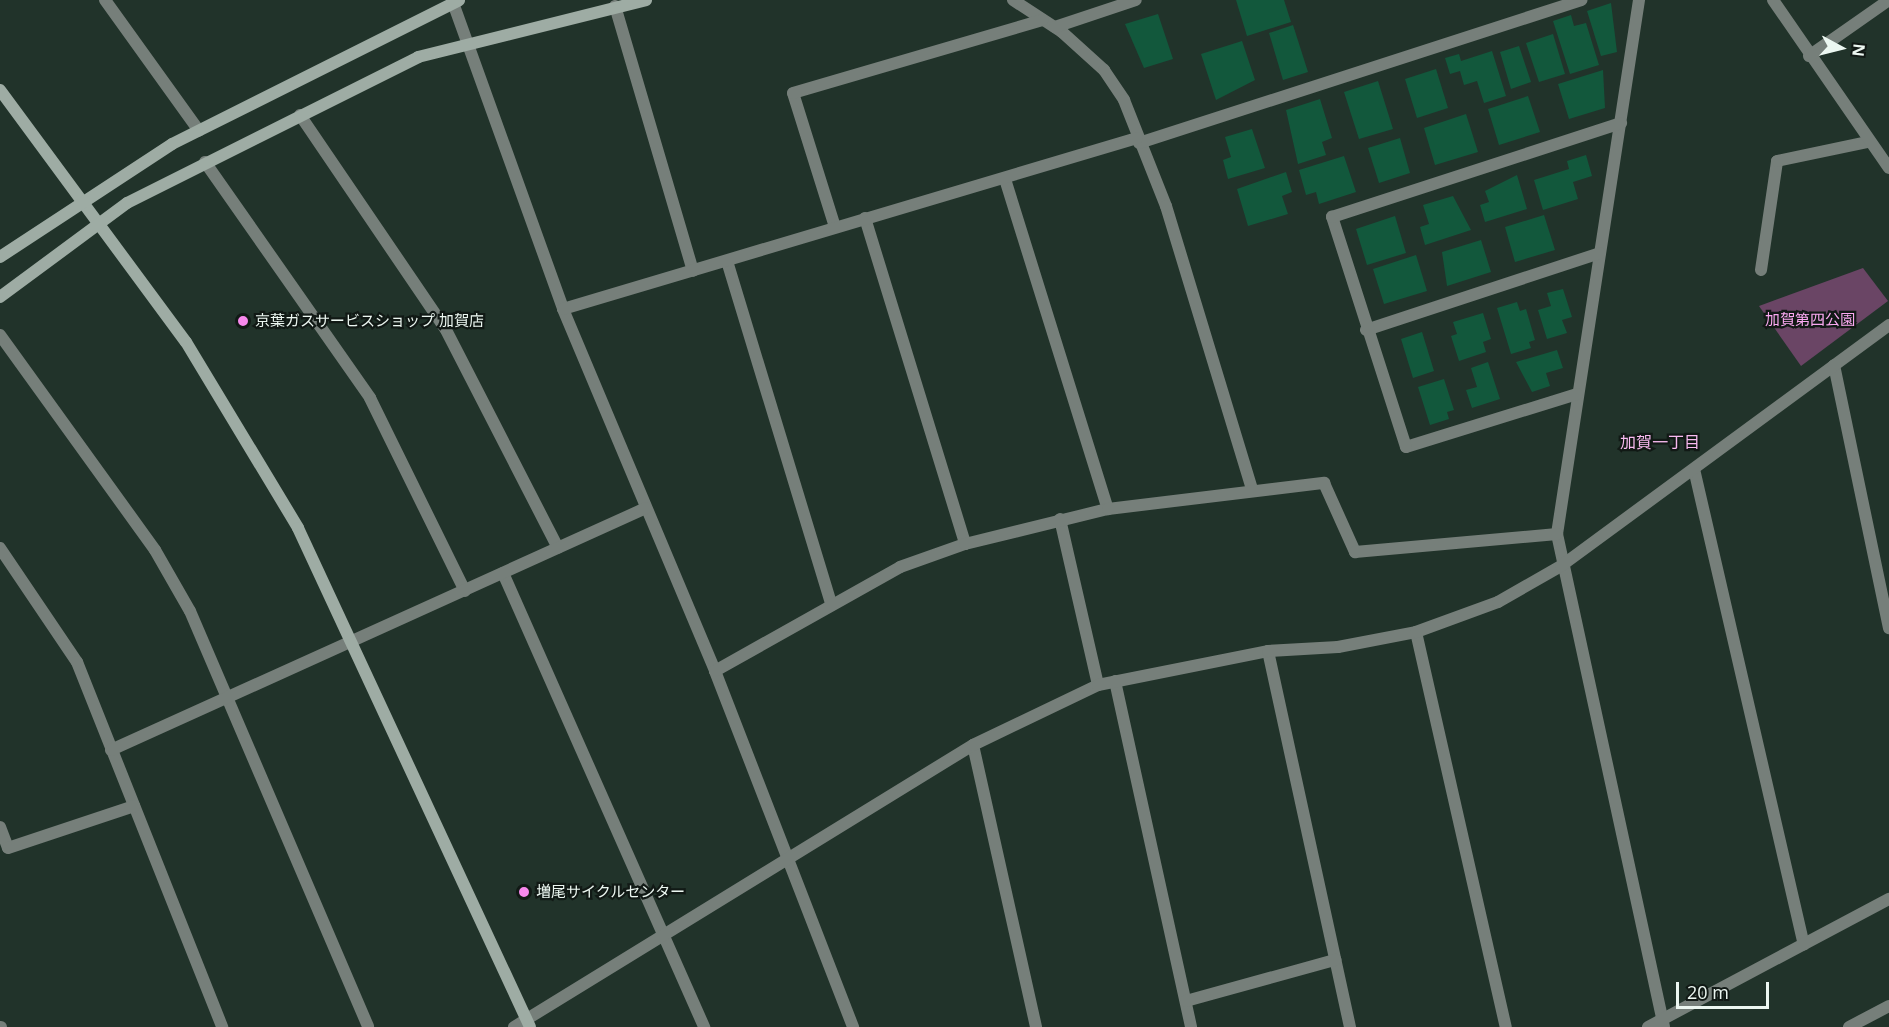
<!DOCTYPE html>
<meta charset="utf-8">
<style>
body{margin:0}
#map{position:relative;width:1889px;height:1027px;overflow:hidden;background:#21332a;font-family:"Open Sans","Noto Sans JP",sans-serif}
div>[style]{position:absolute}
.green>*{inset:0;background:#6a4565}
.building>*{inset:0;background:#12583c}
.lane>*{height:12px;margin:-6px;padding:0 6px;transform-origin:6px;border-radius:6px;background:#767f7a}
.street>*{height:12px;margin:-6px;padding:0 6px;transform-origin:6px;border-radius:6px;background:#767f7a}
.secondary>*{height:12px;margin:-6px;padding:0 6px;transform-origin:6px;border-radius:6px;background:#9eaca4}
.dots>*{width:16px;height:16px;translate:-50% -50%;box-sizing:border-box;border:3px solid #111915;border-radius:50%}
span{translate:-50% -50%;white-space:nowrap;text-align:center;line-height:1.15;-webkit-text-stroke:4.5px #111915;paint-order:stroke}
.park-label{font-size:15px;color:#fba9f1}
.poi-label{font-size:15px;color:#ecf7f1}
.left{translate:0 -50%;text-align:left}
.neighbourhood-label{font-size:16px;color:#f8baf0}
.north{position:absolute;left:1811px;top:18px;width:60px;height:60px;-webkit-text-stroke:4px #111915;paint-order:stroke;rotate:97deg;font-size:16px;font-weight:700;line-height:24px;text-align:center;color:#ecf7f1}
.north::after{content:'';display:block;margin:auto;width:21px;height:27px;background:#ecf7f1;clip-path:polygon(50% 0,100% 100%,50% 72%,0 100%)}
.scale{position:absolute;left:1676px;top:982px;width:93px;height:27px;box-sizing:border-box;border:3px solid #ecf7f1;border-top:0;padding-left:8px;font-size:18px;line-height:21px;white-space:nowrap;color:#ecf7f1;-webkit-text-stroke:4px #111915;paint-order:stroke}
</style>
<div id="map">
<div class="green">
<i style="clip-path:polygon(1863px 268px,1888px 301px,1801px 366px,1759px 306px)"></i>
</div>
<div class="building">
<i style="clip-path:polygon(1236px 0,1284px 0,1291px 22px,1247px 36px)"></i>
<i style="clip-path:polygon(1611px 3px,1617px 52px,1601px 56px,1587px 11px)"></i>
<i style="clip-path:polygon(1158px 14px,1173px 59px,1144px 68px,1125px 24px)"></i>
<i style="clip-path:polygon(1571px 15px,1574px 26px,1586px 23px,1599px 65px,1570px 74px,1553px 21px)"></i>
<i style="clip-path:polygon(1293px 25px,1308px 72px,1283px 80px,1269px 33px)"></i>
<i style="clip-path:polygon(1553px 34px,1565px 74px,1539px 82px,1526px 43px)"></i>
<i style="clip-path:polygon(1242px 41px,1255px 80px,1216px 100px,1201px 54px)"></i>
<i style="clip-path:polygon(1519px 46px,1531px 82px,1511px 89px,1500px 52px)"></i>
<i style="clip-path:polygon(1492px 51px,1506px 96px,1484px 103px,1477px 81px,1464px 85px,1460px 71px,1450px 74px,1445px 58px,1459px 54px,1461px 61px)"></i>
<i style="clip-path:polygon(1436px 69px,1448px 108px,1417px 118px,1405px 79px)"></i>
<i style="clip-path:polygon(1603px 70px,1605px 108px,1569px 119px,1558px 84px)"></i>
<i style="clip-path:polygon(1378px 81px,1393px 129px,1359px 139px,1344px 92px)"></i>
<i style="clip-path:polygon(1528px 96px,1540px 132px,1499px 145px,1488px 109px)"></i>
<i style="clip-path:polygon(1320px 99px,1332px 138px,1322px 142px,1326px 155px,1298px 164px,1286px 110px)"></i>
<i style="clip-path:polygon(1466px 114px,1478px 152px,1435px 165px,1424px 128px)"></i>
<i style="clip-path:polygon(1252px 129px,1265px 168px,1228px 179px,1223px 160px,1231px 157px,1225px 137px)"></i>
<i style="clip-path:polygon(1400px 138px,1410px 173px,1379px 183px,1368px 148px)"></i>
<i style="clip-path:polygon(1586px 155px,1592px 176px,1573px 182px,1578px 199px,1543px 210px,1534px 180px,1569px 169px,1567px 161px)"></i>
<i style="clip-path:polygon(1344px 156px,1356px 192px,1319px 204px,1316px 192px,1306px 195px,1299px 170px)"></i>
<i style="clip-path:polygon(1286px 172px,1292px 192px,1282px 196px,1288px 214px,1248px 226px,1237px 189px)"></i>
<i style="clip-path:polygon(1517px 175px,1527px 209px,1485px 222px,1480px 205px,1489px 202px,1485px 191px)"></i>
<i style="clip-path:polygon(1453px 196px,1471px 230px,1425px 245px,1420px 227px,1429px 224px,1423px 205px)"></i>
<i style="clip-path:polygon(1544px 215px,1555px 250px,1515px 262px,1505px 227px)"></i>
<i style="clip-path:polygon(1395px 216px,1406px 253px,1367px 265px,1356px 229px)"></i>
<i style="clip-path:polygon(1481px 240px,1491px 272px,1447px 286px,1442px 252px)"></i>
<i style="clip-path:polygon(1416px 255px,1427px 291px,1384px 304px,1373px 269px)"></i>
<i style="clip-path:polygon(1563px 289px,1572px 317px,1562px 320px,1567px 333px,1547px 339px,1538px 310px,1551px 306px,1547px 293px)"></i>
<i style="clip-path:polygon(1517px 302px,1520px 311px,1526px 309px,1535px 340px,1529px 342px,1531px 348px,1511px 354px,1497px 308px)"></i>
<i style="clip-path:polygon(1483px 313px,1491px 339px,1483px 342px,1486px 352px,1459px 361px,1451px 336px,1457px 334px,1453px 322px)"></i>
<i style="clip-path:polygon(1422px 332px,1434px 371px,1413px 378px,1401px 339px)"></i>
<i style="clip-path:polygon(1557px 350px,1563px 368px,1546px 373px,1550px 386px,1532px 392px,1516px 362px)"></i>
<i style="clip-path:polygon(1488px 362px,1500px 399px,1472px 408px,1466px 390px,1477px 387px,1471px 368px)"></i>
<i style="clip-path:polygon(1444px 379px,1454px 410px,1447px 412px,1449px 419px,1430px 425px,1418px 387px)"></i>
</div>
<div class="lane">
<i style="left:1761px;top:270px;width:110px;rotate:-81.6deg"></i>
<i style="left:1777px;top:161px;width:93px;rotate:-11.8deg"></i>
<i style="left:1849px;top:1027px;width:45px;rotate:-27.7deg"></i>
</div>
<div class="street">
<i style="left:105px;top:0;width:161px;rotate:54.3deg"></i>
<i style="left:452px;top:0;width:328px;rotate:70.2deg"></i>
<i style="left:563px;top:309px;width:393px;rotate:67.2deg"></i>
<i style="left:715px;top:671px;width:382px;rotate:68.8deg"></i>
<i style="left:1013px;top:0;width:59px;rotate:33.1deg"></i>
<i style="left:1062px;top:32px;width:57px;rotate:42.1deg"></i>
<i style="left:1104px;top:70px;width:36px;rotate:56deg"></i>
<i style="left:1124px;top:100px;width:114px;rotate:68.4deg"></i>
<i style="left:1166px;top:206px;width:296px;rotate:73.1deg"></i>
<i style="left:1639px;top:0;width:540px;rotate:98.73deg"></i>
<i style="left:1557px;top:534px;width:504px;rotate:77.75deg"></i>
<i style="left:1773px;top:0;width:204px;rotate:55.4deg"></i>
<i style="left:615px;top:6px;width:276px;rotate:73.6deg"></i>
<i style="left:1055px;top:27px;width:85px;rotate:-18.4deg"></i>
<i style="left:1809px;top:56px;width:98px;rotate:-35deg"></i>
<i style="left:300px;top:115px;width:258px;rotate:55.8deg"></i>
<i style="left:445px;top:328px;width:247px;rotate:62.8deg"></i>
<i style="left:1139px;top:143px;width:465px;rotate:-17.9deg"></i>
<i style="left:205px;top:162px;width:288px;rotate:55deg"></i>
<i style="left:370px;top:398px;width:215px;rotate:63.8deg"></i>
<i style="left:1005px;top:179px;width:346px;rotate:72.7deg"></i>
<i style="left:865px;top:218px;width:341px;rotate:72.9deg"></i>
<i style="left:835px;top:227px;width:140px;rotate:-107.4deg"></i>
<i style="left:793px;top:93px;width:260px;rotate:-16.3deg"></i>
<i style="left:727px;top:261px;width:357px;rotate:73.1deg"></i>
<i style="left:563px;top:309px;width:599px;rotate:-16.59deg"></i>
<i style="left:1366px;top:330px;width:246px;rotate:-18.2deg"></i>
<i style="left:0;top:335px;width:265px;rotate:54.2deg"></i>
<i style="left:155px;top:550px;width:70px;rotate:60.2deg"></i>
<i style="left:190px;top:611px;width:452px;rotate:66.8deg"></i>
<i style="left:1834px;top:365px;width:269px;rotate:78.2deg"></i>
<i style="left:1577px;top:394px;width:179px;rotate:162.8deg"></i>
<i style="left:1406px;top:447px;width:242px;rotate:-107.8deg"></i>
<i style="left:1332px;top:217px;width:304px;rotate:-18deg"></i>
<i style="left:1694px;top:469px;width:488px;rotate:77deg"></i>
<i style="left:1060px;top:519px;width:170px;rotate:77.1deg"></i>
<i style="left:0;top:548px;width:138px;rotate:56deg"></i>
<i style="left:77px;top:662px;width:393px;rotate:68.3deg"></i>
<i style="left:503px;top:573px;width:497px;rotate:66.1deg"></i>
<i style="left:1416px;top:632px;width:405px;rotate:77.2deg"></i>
<i style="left:1268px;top:651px;width:385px;rotate:77.7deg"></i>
<i style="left:715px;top:671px;width:212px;rotate:-29.3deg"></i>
<i style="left:900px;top:567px;width:69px;rotate:-19.5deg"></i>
<i style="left:965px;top:544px;width:147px;rotate:-13.8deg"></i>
<i style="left:1108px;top:509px;width:218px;rotate:-6.9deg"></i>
<i style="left:1324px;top:483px;width:76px;rotate:65.8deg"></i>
<i style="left:1355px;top:552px;width:203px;rotate:-5.1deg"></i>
<i style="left:1115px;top:681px;width:354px;rotate:77.6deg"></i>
<i style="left:973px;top:745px;width:289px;rotate:77.4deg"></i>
<i style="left:111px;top:750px;width:587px;rotate:-24.34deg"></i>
<i style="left:0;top:827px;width:22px;rotate:69deg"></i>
<i style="left:8px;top:848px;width:133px;rotate:-18.4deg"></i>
<i style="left:1186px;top:1001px;width:155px;rotate:-15.4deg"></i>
<i style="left:0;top:1027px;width:1px"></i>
<i style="left:514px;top:1027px;width:539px;rotate:-31.57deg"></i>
<i style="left:973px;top:745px;width:139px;rotate:-25.6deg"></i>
<i style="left:1098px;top:685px;width:173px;rotate:-11.3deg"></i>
<i style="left:1268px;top:651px;width:70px;rotate:-3.3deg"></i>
<i style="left:1338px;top:647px;width:79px;rotate:-10.9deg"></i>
<i style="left:1416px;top:632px;width:87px;rotate:-20.1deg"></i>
<i style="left:1498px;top:602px;width:73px;rotate:-29.7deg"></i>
<i style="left:1561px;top:566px;width:407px;rotate:-36.3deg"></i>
<i style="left:1648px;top:1027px;width:273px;rotate:-28deg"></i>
</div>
<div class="secondary">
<i style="left:0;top:90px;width:313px;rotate:53.6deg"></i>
<i style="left:186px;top:342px;width:217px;rotate:58.9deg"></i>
<i style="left:298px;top:528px;width:550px;rotate:65.06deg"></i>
<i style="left:0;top:257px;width:206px;rotate:-33.3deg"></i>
<i style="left:172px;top:144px;width:321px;rotate:-26.6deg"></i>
<i style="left:0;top:297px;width:158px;rotate:-36.5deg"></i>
<i style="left:127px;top:203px;width:326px;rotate:-26.6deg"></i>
<i style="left:418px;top:57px;width:235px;rotate:-14deg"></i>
</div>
<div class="dots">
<i style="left:243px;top:321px;background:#f788ec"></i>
<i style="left:524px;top:892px;background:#f788ec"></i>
</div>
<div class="park-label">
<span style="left:1810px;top:320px">加賀第四公園</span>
</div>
<div class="poi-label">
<span class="left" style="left:255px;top:321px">京葉ガスサービスショップ 加賀店</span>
<span class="left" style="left:536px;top:892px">増尾サイクルセンター</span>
</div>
<div class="neighbourhood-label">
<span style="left:1660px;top:442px">加賀一丁目</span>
</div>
<div class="north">N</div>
<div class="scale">20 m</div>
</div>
